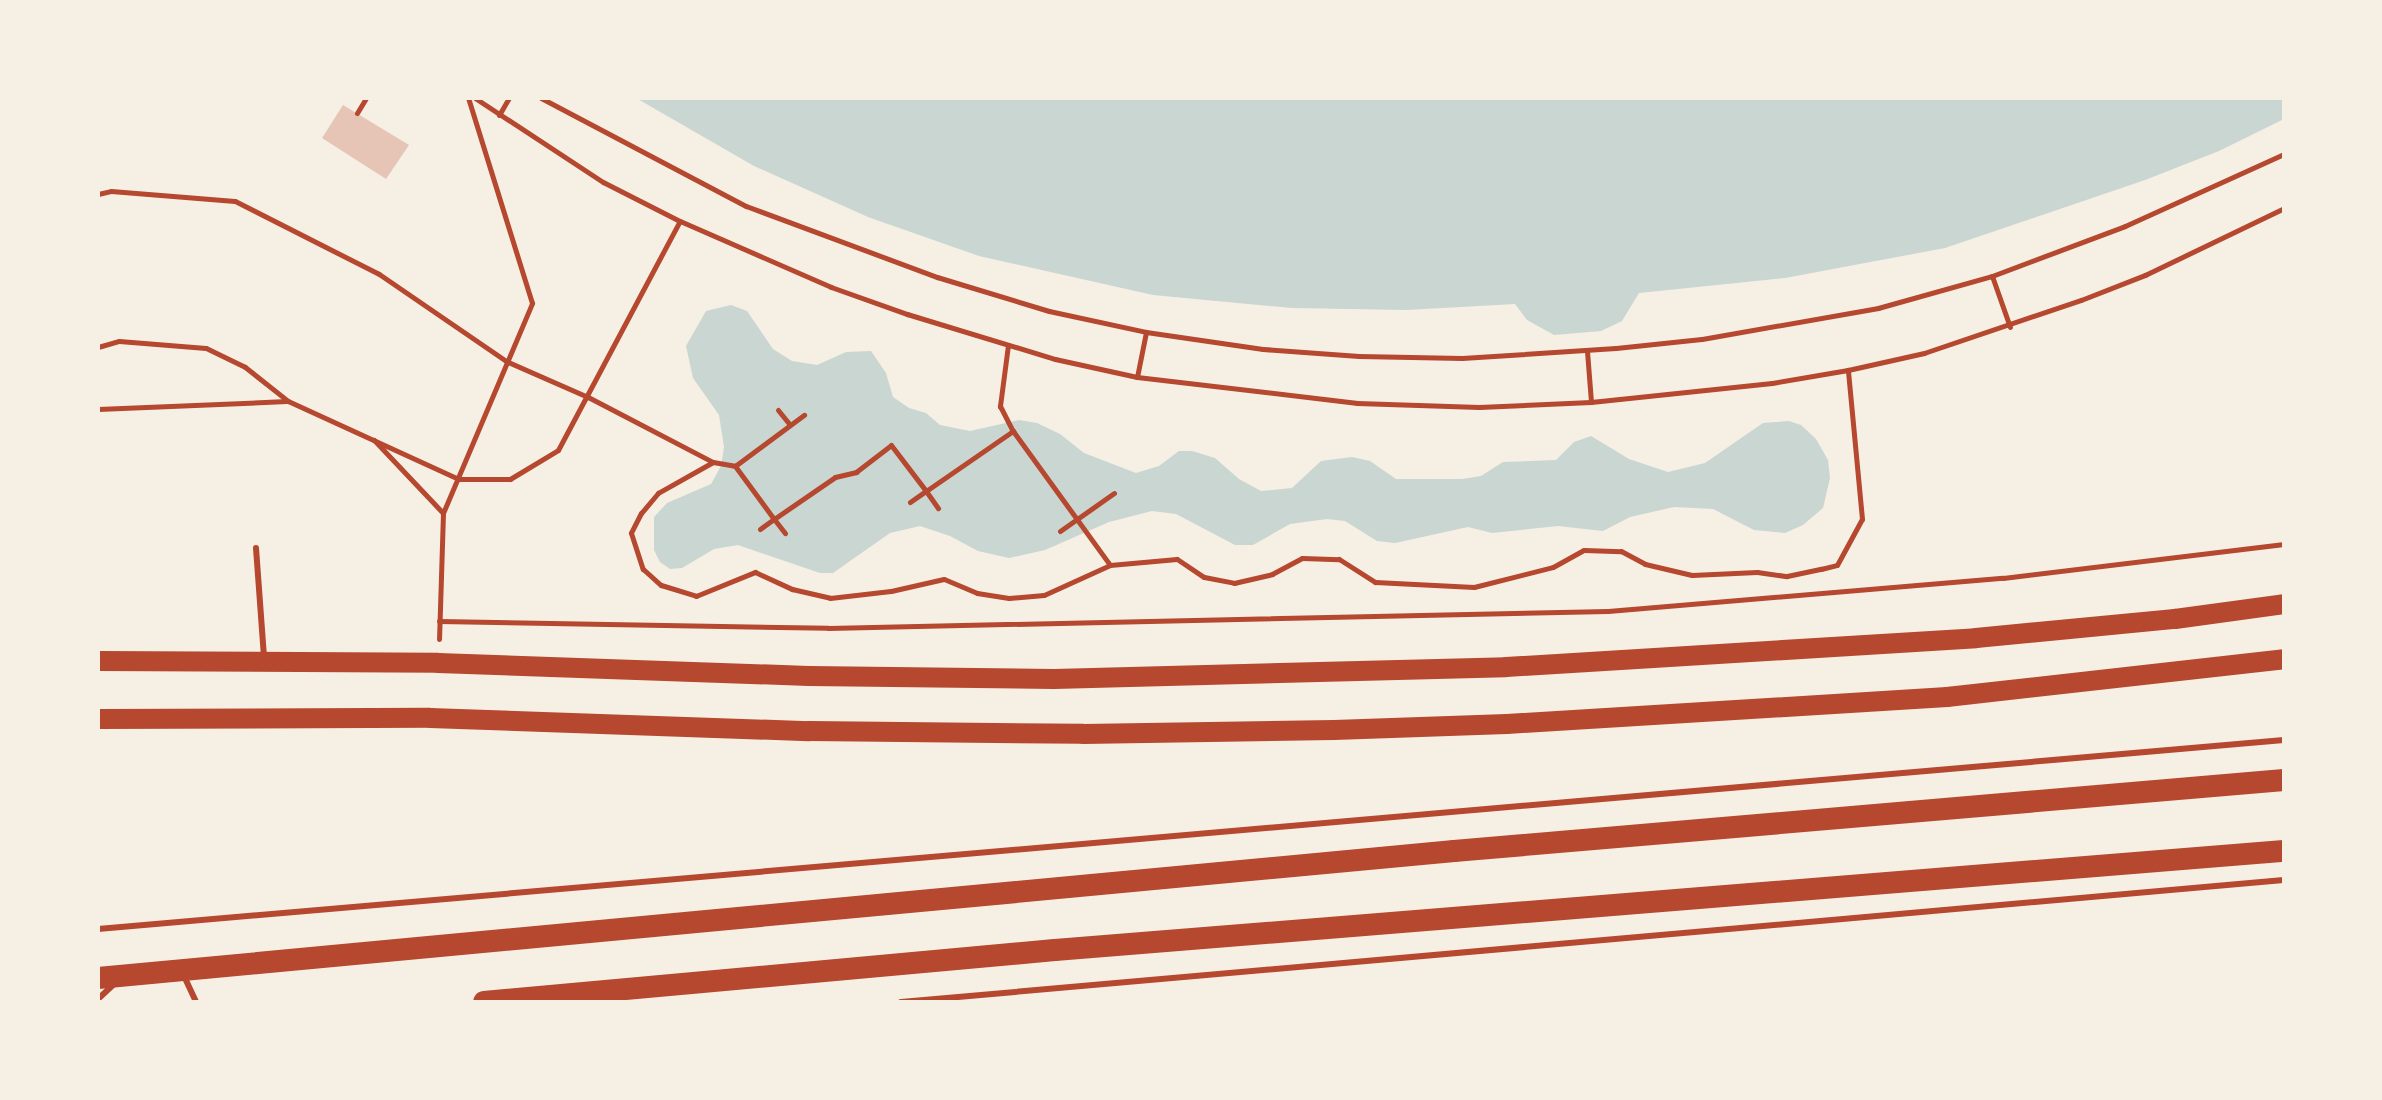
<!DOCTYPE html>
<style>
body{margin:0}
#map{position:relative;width:2382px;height:1100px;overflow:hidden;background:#f6efe4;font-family:"Sofia Sans Condensed",sans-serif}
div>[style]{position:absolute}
.water>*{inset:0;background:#c9d6d2}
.building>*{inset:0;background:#e6c5b7}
.path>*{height:5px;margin:-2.5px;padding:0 2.5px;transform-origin:2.5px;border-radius:2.5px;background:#b5482f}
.service>*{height:6px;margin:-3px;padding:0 3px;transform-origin:3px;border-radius:3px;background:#b5482f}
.primary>*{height:20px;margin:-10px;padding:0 10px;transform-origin:10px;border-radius:10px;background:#b5482f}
.trunk>*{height:22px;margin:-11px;padding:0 11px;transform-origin:11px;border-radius:11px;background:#b5482f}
span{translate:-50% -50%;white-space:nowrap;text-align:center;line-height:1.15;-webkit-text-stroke:8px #f6efe4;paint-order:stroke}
.frame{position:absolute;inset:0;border:100px solid #f6efe4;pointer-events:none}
</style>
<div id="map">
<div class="water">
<i style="clip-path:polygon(636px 98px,2284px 98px,2284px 119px,2219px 151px,2145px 180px,1945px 248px,1785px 278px,1639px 293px,1622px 321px,1601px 331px,1554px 335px,1527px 320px,1515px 304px,1406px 310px,1292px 308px,1153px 295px,979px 256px,868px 217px,754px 166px)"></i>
<i style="clip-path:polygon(731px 305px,747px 311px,773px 349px,792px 361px,817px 365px,846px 352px,871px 351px,886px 373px,893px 397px,909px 408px,926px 413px,940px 425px,970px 431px,1019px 420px,1037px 423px,1060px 434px,1084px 453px,1136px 473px,1159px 466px,1179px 451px,1192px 451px,1215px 458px,1239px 479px,1261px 491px,1292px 488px,1321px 461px,1352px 457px,1370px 461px,1396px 479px,1462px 479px,1481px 476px,1503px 462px,1556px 460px,1574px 442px,1591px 436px,1629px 459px,1668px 472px,1705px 463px,1763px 423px,1789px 421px,1801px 425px,1816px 439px,1828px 460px,1830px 478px,1823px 508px,1803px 525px,1785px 533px,1754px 530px,1713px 509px,1674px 507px,1630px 517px,1603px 531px,1558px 526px,1492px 533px,1468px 527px,1395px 543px,1377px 541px,1345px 521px,1327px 519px,1290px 524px,1253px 545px,1235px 545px,1176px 514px,1152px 511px,1109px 522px,1045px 550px,1009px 558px,978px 551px,950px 536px,920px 526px,890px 533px,833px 573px,820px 573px,738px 545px,714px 549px,682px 568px,670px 569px,660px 562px,654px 550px,654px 517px,667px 503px,711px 484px,721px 466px,724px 447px,719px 415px,693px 378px,686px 346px,706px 311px)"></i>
</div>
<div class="building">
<i style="clip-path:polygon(343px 105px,409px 145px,386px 179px,322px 138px)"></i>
</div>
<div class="path">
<i style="left:475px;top:98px;width:153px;rotate:33.3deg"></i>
<i style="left:603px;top:182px;width:86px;rotate:26.9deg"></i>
<i style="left:680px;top:221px;width:165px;rotate:23.6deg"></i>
<i style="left:831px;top:287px;width:81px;rotate:19.6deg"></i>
<i style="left:907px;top:314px;width:155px;rotate:16.9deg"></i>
<i style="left:1055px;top:359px;width:84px;rotate:12.4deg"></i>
<i style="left:1137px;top:377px;width:222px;rotate:6.7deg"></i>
<i style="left:1357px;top:403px;width:122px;rotate:1.9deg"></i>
<i style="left:1479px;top:407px;width:112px;rotate:-2.6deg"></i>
<i style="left:1591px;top:402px;width:182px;rotate:-6deg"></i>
<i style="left:1772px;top:383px;width:77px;rotate:-9.7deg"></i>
<i style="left:1848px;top:370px;width:78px;rotate:-12.6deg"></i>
<i style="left:1924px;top:353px;width:166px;rotate:-18.7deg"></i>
<i style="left:2081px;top:300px;width:69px;rotate:-21.3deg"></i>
<i style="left:2145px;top:275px;width:154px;rotate:-25.7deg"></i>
<i style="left:541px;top:98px;width:232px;rotate:27.8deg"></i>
<i style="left:746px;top:206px;width:204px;rotate:20.4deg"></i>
<i style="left:937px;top:277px;width:117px;rotate:16.9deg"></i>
<i style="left:1049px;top:311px;width:99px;rotate:12.2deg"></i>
<i style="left:1146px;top:332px;width:118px;rotate:8.3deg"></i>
<i style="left:1263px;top:349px;width:96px;rotate:4.2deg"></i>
<i style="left:1359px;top:356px;width:103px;rotate:1.1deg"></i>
<i style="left:1462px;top:358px;width:154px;rotate:-3.7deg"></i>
<i style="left:1616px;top:348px;width:86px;rotate:-6deg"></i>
<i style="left:1702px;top:339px;width:179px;rotate:-10deg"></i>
<i style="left:1878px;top:308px;width:118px;rotate:-15.7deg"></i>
<i style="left:1992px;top:276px;width:142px;rotate:-20.6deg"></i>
<i style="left:2125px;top:226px;width:175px;rotate:-24.4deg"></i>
<i style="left:357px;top:113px;width:17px;rotate:-59deg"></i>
<i style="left:499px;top:115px;width:20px;rotate:-60deg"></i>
<i style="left:98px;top:194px;width:13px;rotate:-13deg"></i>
<i style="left:111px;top:191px;width:124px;rotate:4.6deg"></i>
<i style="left:235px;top:201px;width:161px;rotate:26.9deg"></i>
<i style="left:379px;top:274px;width:154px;rotate:34.4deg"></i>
<i style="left:506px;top:361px;width:90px;rotate:23.7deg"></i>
<i style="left:588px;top:397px;width:141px;rotate:27.5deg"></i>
<i style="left:713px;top:462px;width:63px;rotate:150.6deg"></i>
<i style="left:658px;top:493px;width:26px;rotate:130deg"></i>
<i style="left:641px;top:513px;width:22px;rotate:117deg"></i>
<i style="left:631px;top:533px;width:38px;rotate:72deg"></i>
<i style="left:643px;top:569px;width:24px;rotate:42deg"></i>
<i style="left:661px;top:585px;width:37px;rotate:17deg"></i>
<i style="left:696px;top:596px;width:64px;rotate:-22.1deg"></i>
<i style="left:755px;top:572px;width:41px;rotate:24.7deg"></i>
<i style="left:792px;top:589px;width:39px;rotate:13deg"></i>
<i style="left:830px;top:598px;width:61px;rotate:-6.5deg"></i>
<i style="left:891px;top:591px;width:54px;rotate:-12.8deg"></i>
<i style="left:944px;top:579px;width:36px;rotate:23deg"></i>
<i style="left:977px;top:593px;width:32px;rotate:9deg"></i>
<i style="left:1009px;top:598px;width:35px;rotate:-5deg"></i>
<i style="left:1044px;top:595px;width:72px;rotate:-24.4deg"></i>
<i style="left:1110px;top:565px;width:67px;rotate:-5.1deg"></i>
<i style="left:1177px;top:559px;width:32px;rotate:34deg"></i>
<i style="left:1204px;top:577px;width:31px;rotate:11deg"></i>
<i style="left:1234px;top:583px;width:39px;rotate:-13deg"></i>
<i style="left:1272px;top:574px;width:34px;rotate:-28deg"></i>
<i style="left:1302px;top:558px;width:37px;rotate:2deg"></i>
<i style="left:1339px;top:559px;width:43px;rotate:32.6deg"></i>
<i style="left:1375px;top:582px;width:99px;rotate:2.9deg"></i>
<i style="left:1474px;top:587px;width:81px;rotate:-14.2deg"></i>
<i style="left:1553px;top:567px;width:35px;rotate:-29deg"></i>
<i style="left:1584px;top:550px;width:37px;rotate:2deg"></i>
<i style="left:1621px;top:551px;width:27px;rotate:28deg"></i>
<i style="left:1645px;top:564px;width:48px;rotate:13.2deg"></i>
<i style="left:1692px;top:575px;width:65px;rotate:-2.6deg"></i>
<i style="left:1757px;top:572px;width:30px;rotate:8deg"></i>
<i style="left:1787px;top:576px;width:35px;rotate:-12deg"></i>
<i style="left:1821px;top:569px;width:16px;rotate:-14deg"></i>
<i style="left:1837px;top:565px;width:52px;rotate:-61.5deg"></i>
<i style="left:1862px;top:519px;width:150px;rotate:-95.4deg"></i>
<i style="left:1992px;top:276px;width:54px;rotate:70.6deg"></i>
<i style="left:1008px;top:345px;width:62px;rotate:97.5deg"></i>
<i style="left:1000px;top:406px;width:28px;rotate:63deg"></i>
<i style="left:98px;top:347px;width:22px;rotate:-16deg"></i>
<i style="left:119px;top:341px;width:87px;rotate:4.6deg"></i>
<i style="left:206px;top:348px;width:43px;rotate:26deg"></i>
<i style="left:245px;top:367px;width:55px;rotate:38.3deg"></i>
<i style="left:288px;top:401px;width:187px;rotate:24.6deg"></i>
<i style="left:458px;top:479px;width:52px"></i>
<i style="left:510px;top:479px;width:56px;rotate:-31.1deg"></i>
<i style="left:558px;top:450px;width:259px;rotate:-62deg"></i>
<i style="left:1587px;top:351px;width:51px;rotate:85.5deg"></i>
<i style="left:1137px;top:377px;width:46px;rotate:-78.7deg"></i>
<i style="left:98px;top:409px;width:189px;rotate:-2.4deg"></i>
<i style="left:778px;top:410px;width:19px;rotate:51deg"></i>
<i style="left:374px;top:440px;width:100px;rotate:46.6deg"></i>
<i style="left:443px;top:513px;width:126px;rotate:91.8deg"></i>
<i style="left:713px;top:462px;width:22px;rotate:10deg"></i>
<i style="left:735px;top:466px;width:66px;rotate:53.7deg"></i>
<i style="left:774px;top:519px;width:74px;rotate:-34.5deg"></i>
<i style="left:835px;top:477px;width:22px;rotate:-13deg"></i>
<i style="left:856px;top:472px;width:44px;rotate:-37.6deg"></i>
<i style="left:891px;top:445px;width:58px;rotate:52.7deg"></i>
<i style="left:926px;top:491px;width:106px;rotate:-34.6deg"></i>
<i style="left:1013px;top:431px;width:165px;rotate:54.1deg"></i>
<i style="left:735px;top:466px;width:86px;rotate:-36.5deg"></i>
<i style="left:910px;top:502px;width:19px;rotate:-35deg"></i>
<i style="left:926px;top:491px;width:21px;rotate:55deg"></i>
<i style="left:443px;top:513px;width:228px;rotate:-67deg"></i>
<i style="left:532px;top:303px;width:215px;rotate:-107.3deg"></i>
<i style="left:760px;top:529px;width:17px;rotate:-36deg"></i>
<i style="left:774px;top:519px;width:18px;rotate:52deg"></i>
<i style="left:1060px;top:531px;width:66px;rotate:-35.1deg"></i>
<i style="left:439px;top:621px;width:389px;rotate:1deg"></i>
<i style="left:828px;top:628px;width:780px;rotate:-1.25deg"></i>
<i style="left:1608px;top:611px;width:396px;rotate:-4.8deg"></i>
<i style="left:2003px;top:578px;width:283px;rotate:-6.9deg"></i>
</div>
<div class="service">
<i style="left:256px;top:548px;width:109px;rotate:85.8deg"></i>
<i style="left:98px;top:929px;width:2194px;rotate:-4.94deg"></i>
<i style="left:184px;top:976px;width:29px;rotate:65deg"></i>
<i style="left:98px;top:999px;width:22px;rotate:-43deg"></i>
<i style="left:901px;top:1002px;width:1388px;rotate:-5.04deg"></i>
</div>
<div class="primary">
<i style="left:98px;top:661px;width:340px;rotate:0.3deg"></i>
<i style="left:438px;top:663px;width:371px;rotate:2deg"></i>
<i style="left:809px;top:676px;width:245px;rotate:0.7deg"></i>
<i style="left:1054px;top:679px;width:452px;rotate:-1.5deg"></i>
<i style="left:1506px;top:667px;width:471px;rotate:-3.5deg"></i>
<i style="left:1976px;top:638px;width:200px;rotate:-5.5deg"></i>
<i style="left:2175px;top:619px;width:110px;rotate:-7.8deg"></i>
<i style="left:98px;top:719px;width:332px;rotate:-0.2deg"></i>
<i style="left:430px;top:718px;width:379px;rotate:2deg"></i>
<i style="left:809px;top:731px;width:274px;rotate:0.6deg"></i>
<i style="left:1083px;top:734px;width:251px;rotate:-0.9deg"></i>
<i style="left:1334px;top:730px;width:173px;rotate:-2deg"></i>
<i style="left:1507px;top:724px;width:441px;rotate:-3.5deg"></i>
<i style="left:1947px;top:697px;width:339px;rotate:-6.4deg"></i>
</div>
<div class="trunk">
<i style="left:98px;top:978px;width:1362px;rotate:-5.35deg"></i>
<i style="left:1454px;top:851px;width:833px;rotate:-4.89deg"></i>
<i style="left:484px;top:1002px;width:573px;rotate:-5.2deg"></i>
<i style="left:1055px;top:950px;width:1233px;rotate:-4.61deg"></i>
</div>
<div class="frame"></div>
</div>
